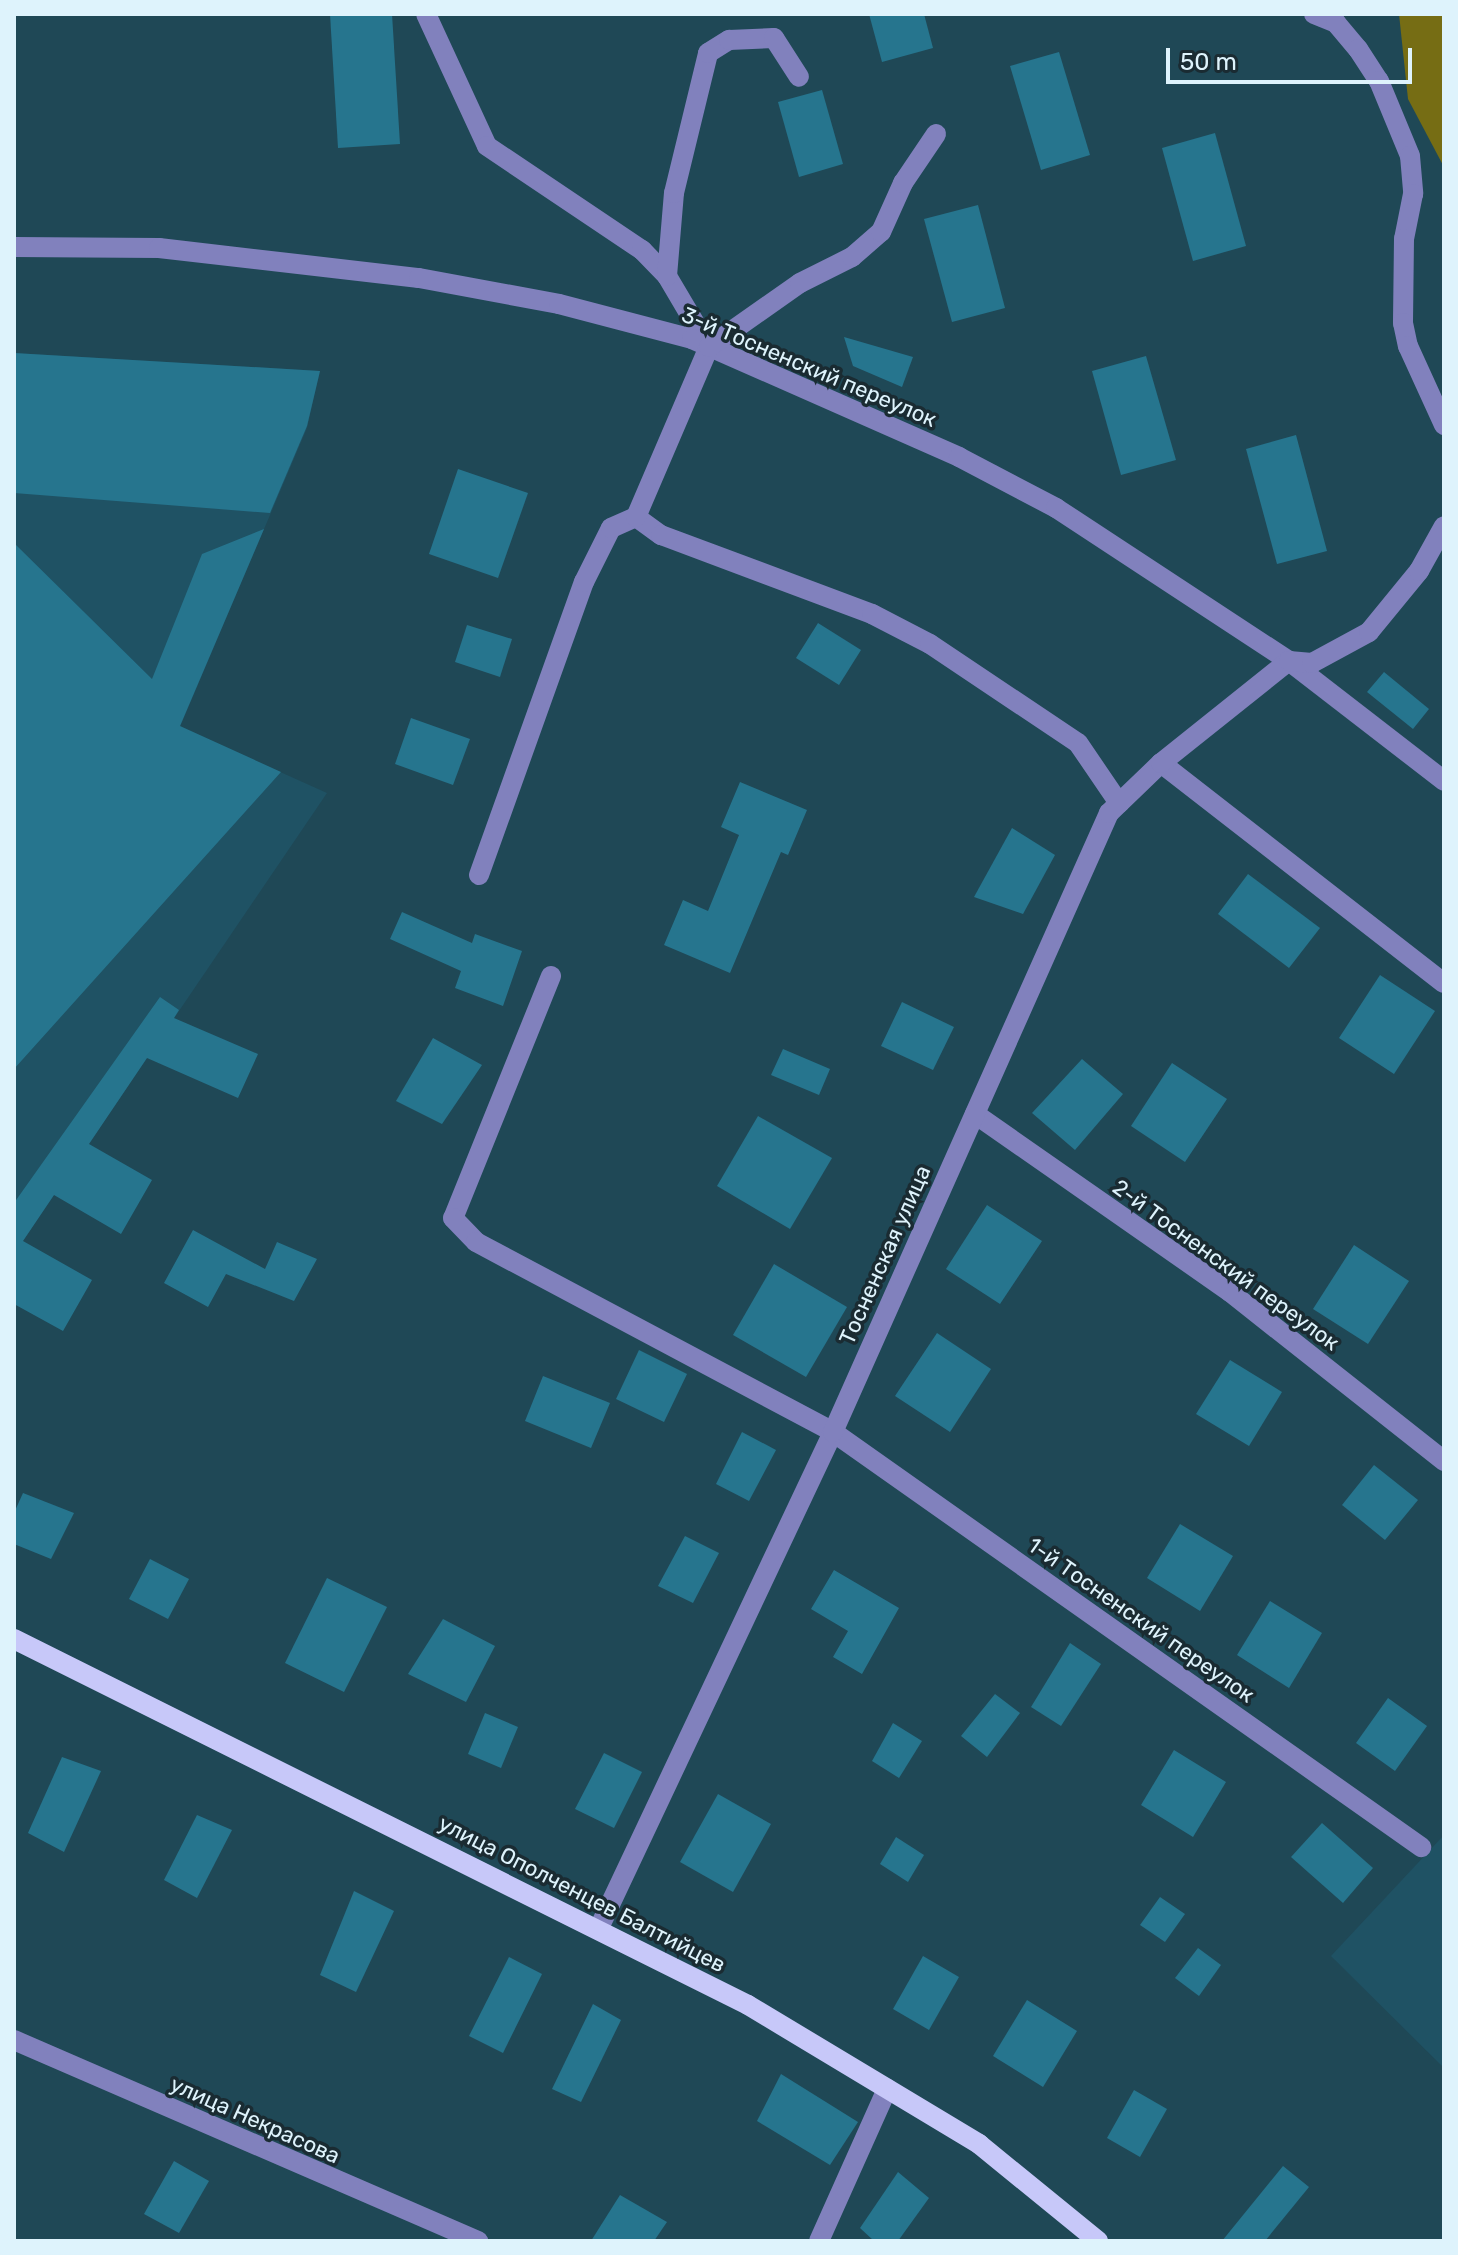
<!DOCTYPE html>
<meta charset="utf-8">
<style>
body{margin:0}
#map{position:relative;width:1458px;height:2255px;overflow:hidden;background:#1f4856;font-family:Rubik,sans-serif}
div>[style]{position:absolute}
.built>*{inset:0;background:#1f5264}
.green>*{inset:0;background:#766d14}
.building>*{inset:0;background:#26758e}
.minor>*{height:20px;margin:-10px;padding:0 10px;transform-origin:10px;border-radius:10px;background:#8181bd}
.major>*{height:20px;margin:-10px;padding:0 10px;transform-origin:10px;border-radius:10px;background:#c7c8f9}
span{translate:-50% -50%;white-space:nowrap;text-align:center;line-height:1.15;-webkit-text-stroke:7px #1a2b32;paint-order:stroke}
.street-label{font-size:22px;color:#def3fc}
.frame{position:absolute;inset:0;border:16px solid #def3fc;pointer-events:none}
.scale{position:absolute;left:1166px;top:48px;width:246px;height:36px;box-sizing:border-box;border:4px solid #def3fc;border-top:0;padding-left:10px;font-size:24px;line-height:28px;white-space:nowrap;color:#def3fc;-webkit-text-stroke:6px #1a2b32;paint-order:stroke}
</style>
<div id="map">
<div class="built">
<i style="clip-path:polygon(14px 353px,320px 371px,307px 428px,180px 727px,327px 793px,14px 1254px)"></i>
<i style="clip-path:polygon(1444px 1835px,1444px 2068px,1331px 1956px)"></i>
</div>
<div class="green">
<i style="clip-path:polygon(1399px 14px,1444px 14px,1444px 167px,1408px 99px)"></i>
</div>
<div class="building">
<i style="clip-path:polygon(330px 14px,392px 14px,400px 144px,338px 148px)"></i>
<i style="clip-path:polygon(869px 14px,924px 14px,933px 48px,882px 62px)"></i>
<i style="clip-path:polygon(1059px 52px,1090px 155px,1041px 170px,1010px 66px)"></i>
<i style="clip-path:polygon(822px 90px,843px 164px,799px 177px,778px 102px)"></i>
<i style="clip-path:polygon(1215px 133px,1246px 246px,1193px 261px,1162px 148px)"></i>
<i style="clip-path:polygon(978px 205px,1005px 308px,952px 322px,924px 219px)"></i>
<i style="clip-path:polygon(844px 337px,913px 357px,902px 387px,853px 366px)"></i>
<i style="clip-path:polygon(14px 353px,320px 371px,307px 426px,270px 513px,14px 493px)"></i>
<i style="clip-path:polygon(1146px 356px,1176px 460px,1121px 475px,1092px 371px)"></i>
<i style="clip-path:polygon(1296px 435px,1327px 551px,1277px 564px,1246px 449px)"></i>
<i style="clip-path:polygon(458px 469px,528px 493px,498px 578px,429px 554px)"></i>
<i style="clip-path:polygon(264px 529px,180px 726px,281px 772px,14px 1069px,14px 543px,152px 679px,202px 554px)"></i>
<i style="clip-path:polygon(818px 623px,861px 650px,839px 685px,796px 658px)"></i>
<i style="clip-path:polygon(467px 625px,512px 639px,500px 677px,455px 662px)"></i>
<i style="clip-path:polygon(1384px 672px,1429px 709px,1413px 729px,1367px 692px)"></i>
<i style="clip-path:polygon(411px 718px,470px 739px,453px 785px,395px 764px)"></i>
<i style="clip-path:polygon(740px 782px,807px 810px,788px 855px,781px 852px,730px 973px,664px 945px,683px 900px,708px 911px,739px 835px,721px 827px)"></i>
<i style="clip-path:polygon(1012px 828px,1055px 855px,1023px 914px,974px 897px)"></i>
<i style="clip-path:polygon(1248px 874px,1320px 928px,1289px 968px,1218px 914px)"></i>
<i style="clip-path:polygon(402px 912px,472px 943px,475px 934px,522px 951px,503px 1006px,455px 988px,461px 971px,390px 939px)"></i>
<i style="clip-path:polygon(1380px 975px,1435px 1011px,1394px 1074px,1339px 1038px)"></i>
<i style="clip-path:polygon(160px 997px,179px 1010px,174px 1018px,258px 1054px,238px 1098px,147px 1058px,89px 1144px,152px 1180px,121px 1234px,54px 1195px,23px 1241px,92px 1280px,63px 1331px,14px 1304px,14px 1203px)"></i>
<i style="clip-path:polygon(902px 1002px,954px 1027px,933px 1070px,881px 1046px)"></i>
<i style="clip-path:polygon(433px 1038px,482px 1065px,442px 1124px,396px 1101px)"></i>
<i style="clip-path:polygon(783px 1049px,830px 1069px,819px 1095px,771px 1075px)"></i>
<i style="clip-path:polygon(1082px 1059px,1123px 1094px,1075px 1150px,1032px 1113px)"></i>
<i style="clip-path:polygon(1172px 1063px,1227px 1099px,1185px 1162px,1131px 1126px)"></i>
<i style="clip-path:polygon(758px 1116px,832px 1158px,790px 1229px,717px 1186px)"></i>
<i style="clip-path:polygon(987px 1205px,1042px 1241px,1000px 1304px,946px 1269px)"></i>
<i style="clip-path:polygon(193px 1230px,265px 1269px,277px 1242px,317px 1259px,294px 1301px,226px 1274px,208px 1307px,164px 1283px)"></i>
<i style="clip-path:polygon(1354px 1245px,1409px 1281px,1368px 1344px,1313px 1309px)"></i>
<i style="clip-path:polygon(774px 1264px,847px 1307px,806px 1377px,733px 1335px)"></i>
<i style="clip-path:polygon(937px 1333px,991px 1369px,950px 1432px,895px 1396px)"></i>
<i style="clip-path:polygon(639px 1350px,687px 1374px,664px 1422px,616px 1399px)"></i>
<i style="clip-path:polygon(1230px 1360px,1282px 1392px,1249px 1446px,1196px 1414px)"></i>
<i style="clip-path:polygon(543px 1376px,610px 1403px,591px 1448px,525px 1421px)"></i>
<i style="clip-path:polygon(742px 1432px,776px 1450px,749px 1501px,716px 1484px)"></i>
<i style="clip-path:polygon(1374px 1465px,1418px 1500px,1385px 1540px,1342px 1505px)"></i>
<i style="clip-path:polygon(23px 1493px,74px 1513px,51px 1559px,14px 1544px,14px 1513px)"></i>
<i style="clip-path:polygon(1180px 1524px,1233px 1556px,1200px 1611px,1147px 1578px)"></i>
<i style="clip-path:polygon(685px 1536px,719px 1553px,693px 1603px,658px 1586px)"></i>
<i style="clip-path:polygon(150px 1559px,189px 1579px,168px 1619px,129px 1599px)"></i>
<i style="clip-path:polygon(834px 1570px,899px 1608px,862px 1674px,833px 1657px,848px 1631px,811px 1609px)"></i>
<i style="clip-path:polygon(327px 1578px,387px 1607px,344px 1692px,285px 1663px)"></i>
<i style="clip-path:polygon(1270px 1601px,1322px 1633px,1289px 1688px,1237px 1655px)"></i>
<i style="clip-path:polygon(443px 1619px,495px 1646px,466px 1702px,408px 1674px)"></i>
<i style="clip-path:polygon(1070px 1643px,1101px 1664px,1061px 1726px,1031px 1707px)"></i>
<i style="clip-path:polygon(995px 1694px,1020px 1713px,987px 1757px,961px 1736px)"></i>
<i style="clip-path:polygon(1388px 1698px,1427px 1726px,1395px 1771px,1356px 1743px)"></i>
<i style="clip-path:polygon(485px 1713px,518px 1727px,501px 1768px,468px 1754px)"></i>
<i style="clip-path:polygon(893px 1723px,922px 1741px,899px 1778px,872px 1761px)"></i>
<i style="clip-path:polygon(1174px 1750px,1226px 1782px,1193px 1837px,1141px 1805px)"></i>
<i style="clip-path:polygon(604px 1753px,642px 1772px,614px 1828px,575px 1809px)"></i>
<i style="clip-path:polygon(62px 1757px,101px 1771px,64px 1852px,28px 1833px)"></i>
<i style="clip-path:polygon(718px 1794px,771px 1824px,733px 1892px,680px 1862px)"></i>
<i style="clip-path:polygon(197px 1815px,232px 1830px,197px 1898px,164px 1880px)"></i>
<i style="clip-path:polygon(1322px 1823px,1373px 1868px,1343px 1903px,1291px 1857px)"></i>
<i style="clip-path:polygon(896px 1837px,924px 1855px,908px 1882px,880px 1864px)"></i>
<i style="clip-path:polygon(354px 1891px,394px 1911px,356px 1992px,320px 1975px)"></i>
<i style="clip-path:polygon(1160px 1897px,1185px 1914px,1165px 1942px,1140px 1925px)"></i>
<i style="clip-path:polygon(1198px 1948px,1221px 1965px,1199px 1996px,1175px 1978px)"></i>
<i style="clip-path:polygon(923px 1956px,959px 1977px,929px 2030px,893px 2009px)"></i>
<i style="clip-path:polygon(509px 1957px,542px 1974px,503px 2053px,469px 2036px)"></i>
<i style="clip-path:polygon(1027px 2000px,1077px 2031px,1043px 2087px,993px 2056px)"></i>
<i style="clip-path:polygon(593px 2004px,621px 2020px,581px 2102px,552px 2089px)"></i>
<i style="clip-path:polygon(781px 2074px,858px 2122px,830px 2165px,757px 2121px)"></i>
<i style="clip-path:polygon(1134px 2090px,1167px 2109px,1140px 2157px,1107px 2138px)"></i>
<i style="clip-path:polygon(174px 2161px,209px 2181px,179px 2233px,144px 2214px)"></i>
<i style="clip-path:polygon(1283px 2166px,1309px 2187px,1265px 2241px,1222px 2241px)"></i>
<i style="clip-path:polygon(898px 2172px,929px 2198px,898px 2241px,874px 2241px,860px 2228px)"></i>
<i style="clip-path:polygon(620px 2195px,667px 2222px,654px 2241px,591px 2241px)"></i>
</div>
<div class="minor">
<i style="left:426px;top:14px;width:145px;rotate:65.2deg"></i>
<i style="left:487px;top:146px;width:187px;rotate:33.9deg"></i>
<i style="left:642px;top:250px;width:36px;rotate:46deg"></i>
<i style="left:667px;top:276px;width:82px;rotate:59.4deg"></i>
<i style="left:1314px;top:14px;width:24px;rotate:22deg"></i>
<i style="left:1336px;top:23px;width:34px;rotate:50deg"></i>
<i style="left:1358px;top:49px;width:38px;rotate:57deg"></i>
<i style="left:1379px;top:81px;width:81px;rotate:67.5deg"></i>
<i style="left:1410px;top:156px;width:38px;rotate:85deg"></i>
<i style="left:1413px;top:194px;width:46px;rotate:101.3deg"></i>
<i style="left:1404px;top:239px;width:84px;rotate:90.7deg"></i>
<i style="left:1403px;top:323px;width:24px;rotate:78deg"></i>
<i style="left:1408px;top:346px;width:87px;rotate:65.5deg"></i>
<i style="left:14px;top:247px;width:145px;rotate:0.4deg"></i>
<i style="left:159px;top:248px;width:262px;rotate:6.6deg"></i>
<i style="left:419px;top:278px;width:142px;rotate:10.5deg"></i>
<i style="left:559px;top:304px;width:138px;rotate:14.7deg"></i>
<i style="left:692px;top:339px;width:292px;rotate:23.8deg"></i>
<i style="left:959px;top:457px;width:110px;rotate:27.7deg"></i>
<i style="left:1056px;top:508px;width:279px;rotate:33.3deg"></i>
<i style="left:1289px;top:661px;width:196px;rotate:37.7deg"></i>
<i style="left:667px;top:276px;width:83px;rotate:-85.2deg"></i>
<i style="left:674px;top:193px;width:144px;rotate:-76.3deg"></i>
<i style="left:708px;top:53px;width:25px;rotate:-32deg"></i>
<i style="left:729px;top:40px;width:45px;rotate:-2.5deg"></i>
<i style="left:774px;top:38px;width:46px;rotate:57.3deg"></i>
<i style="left:636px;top:517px;width:31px;rotate:36deg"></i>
<i style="left:661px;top:535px;width:225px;rotate:20.5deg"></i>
<i style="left:872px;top:614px;width:65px;rotate:27.3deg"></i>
<i style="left:930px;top:644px;width:178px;rotate:33.8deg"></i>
<i style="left:1078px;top:743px;width:73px;rotate:55.7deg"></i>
<i style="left:1161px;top:763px;width:358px;rotate:37.9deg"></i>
<i style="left:479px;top:875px;width:311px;rotate:-70.3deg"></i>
<i style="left:584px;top:582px;width:60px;rotate:-63.4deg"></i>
<i style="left:611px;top:528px;width:27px;rotate:-24deg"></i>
<i style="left:636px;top:517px;width:185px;rotate:-66.8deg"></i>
<i style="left:709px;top:347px;width:111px;rotate:-35.1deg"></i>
<i style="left:800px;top:283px;width:58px;rotate:-26.6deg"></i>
<i style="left:852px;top:257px;width:38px;rotate:-41deg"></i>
<i style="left:881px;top:232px;width:54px;rotate:-65.8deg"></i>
<i style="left:903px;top:183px;width:59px;rotate:-56deg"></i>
<i style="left:551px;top:976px;width:261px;rotate:112deg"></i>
<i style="left:453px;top:1218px;width:33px;rotate:46deg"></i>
<i style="left:476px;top:1242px;width:404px;rotate:28deg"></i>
<i style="left:833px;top:1432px;width:720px;rotate:35.21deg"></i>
<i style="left:975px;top:1114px;width:311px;rotate:34.9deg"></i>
<i style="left:1230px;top:1292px;width:273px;rotate:38.3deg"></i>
<i style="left:599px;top:1928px;width:548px;rotate:-64.74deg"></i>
<i style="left:833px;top:1432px;width:678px;rotate:-65.97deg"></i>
<i style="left:1109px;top:813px;width:72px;rotate:-43.9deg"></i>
<i style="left:1161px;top:763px;width:164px;rotate:-38.6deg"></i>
<i style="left:1289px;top:661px;width:23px;rotate:5deg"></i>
<i style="left:1312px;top:663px;width:65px;rotate:-28.5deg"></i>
<i style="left:1369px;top:632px;width:79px;rotate:-50.7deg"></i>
<i style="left:1419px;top:571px;width:51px;rotate:-60.9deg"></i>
<i style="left:14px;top:2040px;width:506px;rotate:23.42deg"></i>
<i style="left:819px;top:2241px;width:167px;rotate:-65.9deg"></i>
</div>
<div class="major">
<i style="left:14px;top:1639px;width:820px;rotate:26.5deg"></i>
<i style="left:748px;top:2005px;width:270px;rotate:31deg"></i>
<i style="left:979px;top:2144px;width:154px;rotate:39.2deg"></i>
</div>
<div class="street-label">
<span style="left:809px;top:367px;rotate:23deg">3-й Тосненский переулок</span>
<span style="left:885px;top:1255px;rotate:-66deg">Тосненская улица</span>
<span style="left:1226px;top:1265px;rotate:36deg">2-й Тосненский переулок</span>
<span style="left:1141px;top:1620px;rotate:35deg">1-й Тосненский переулок</span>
<span style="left:582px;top:1894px;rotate:27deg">улица Ополченцев Балтийцев</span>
<span style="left:255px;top:2120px;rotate:24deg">улица Некрасова</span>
</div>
<div class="frame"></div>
<div class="scale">50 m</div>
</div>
